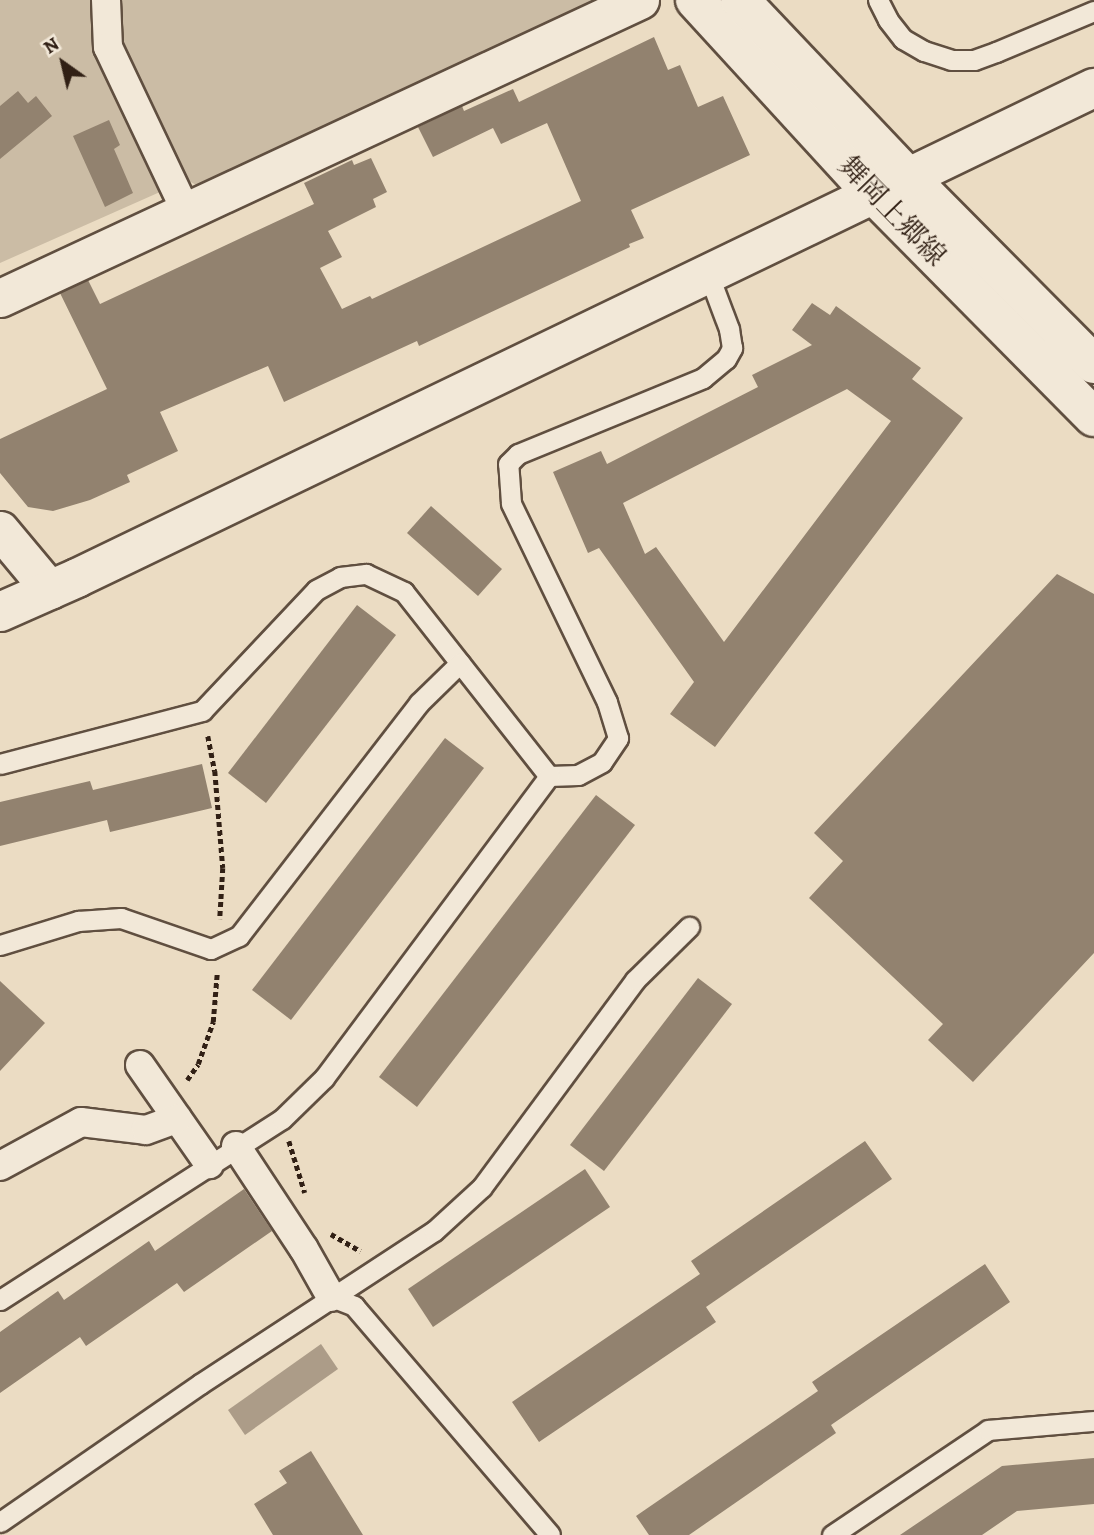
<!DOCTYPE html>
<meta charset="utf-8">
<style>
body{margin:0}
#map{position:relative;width:1094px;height:1535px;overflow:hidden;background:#ebdcc3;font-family:Alegreya,"Noto Serif JP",serif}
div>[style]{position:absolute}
.green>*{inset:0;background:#cbbca5}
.water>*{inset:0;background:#ac9c88}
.building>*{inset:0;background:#92826f}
.path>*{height:4.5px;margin-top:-2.25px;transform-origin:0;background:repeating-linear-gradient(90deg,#312015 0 5px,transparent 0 8.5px)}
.roads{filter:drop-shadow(2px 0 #604f40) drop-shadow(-2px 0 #604f40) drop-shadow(0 2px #604f40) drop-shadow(0 -2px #604f40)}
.service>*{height:19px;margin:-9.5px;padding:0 9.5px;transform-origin:9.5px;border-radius:9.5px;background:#f2e8d8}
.pedestrian>*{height:28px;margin:-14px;padding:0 14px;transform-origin:14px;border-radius:14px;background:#f2e8d8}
.minor>*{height:37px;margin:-18.5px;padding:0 18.5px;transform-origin:18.5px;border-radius:18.5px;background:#f2e8d8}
.tertiary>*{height:38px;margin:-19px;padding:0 19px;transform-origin:19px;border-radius:19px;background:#f2e8d8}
span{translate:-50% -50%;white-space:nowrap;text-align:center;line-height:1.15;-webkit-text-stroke:5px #f2e8d8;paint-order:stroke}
.street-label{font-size:28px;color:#312015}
.north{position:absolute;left:28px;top:28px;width:70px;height:70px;-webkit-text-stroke:5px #f2e8d8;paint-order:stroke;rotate:326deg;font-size:19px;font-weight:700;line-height:28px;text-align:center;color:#312015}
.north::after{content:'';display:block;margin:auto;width:24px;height:32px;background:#312015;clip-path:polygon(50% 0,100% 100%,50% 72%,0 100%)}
</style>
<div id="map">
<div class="green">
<i style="clip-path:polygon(0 0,598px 0,200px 187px,187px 180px,0 263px)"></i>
</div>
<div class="water">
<i style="clip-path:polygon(321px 1344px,338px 1369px,245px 1435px,228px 1410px)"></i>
</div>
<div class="building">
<i style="clip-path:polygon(654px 37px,668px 70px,680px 65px,698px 107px,723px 96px,750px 155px,631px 210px,644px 238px,629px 244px,630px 247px,419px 346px,417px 341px,284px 402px,268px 366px,160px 412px,178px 451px,127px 475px,130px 482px,90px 500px,53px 511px,28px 507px,0 473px,0 439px,107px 389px,60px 293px,88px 280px,100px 304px,314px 204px,304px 183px,352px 160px,354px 165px,371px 158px,387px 192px,373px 199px,376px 207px,328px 231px,342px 257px,320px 268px,342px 309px,370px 296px,372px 299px,581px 201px,547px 123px,501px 144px,493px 128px,433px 157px,418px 127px,462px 106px,464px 111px,513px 89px,519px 102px)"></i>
<i style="clip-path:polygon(18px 91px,28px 103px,36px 96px,52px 116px,0 159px,0 106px)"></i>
<i style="clip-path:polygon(109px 120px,120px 145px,114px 149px,133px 193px,105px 207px,73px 136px)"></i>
<i style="clip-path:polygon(evenodd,812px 303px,830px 315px,836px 306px,921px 368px,912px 379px,963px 418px,715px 747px,670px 714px,694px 682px,599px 548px,588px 553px,553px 472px,601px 451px,607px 464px,758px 387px,752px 375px,812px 345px,792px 330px,812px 303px,847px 389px,891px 421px,724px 642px,656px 547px,645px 554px,623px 503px,847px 389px)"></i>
<i style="clip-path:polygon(431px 506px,502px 569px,478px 596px,407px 533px)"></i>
<i style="clip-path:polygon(1057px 574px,1094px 594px,1094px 953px,973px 1082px,928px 1040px,943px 1024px,809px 898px,843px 861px,814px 833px)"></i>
<i style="clip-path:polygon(357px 605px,396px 635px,266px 803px,228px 773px)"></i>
<i style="clip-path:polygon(445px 738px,484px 768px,291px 1020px,252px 990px)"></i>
<i style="clip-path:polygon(202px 764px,212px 808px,110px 832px,107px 820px,0 846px,0 802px,90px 781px,93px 790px)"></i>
<i style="clip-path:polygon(596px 795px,635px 825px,417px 1107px,379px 1077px)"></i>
<i style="clip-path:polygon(698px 978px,732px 1004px,604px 1171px,570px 1145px)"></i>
<i style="clip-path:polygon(0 981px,45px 1023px,0 1071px)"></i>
<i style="clip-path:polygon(865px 1141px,892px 1179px,706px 1307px,716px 1322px,539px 1442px,512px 1402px,700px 1274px,691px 1261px)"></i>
<i style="clip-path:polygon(585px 1169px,610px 1207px,433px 1327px,408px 1289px)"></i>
<i style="clip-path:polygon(244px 1189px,272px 1231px,184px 1292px,177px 1283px,86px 1346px,80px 1337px,0 1393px,0 1332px,58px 1291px,64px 1300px,149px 1241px,155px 1251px)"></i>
<i style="clip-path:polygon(985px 1264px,1010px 1302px,831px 1425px,836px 1433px,689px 1535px,649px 1535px,636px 1516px,818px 1391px,812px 1382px)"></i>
<i style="clip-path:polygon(311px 1451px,363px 1535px,273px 1535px,254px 1504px,287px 1483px,279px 1471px)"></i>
<i style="clip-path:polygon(1094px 1458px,1094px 1504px,1017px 1511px,982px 1535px,900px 1535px,1002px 1466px)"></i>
</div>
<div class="path">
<i style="left:208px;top:736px;width:36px;rotate:79deg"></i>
<i style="left:215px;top:771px;width:97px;rotate:85.3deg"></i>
<i style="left:223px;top:868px;width:51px;rotate:93.4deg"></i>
<i style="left:187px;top:1080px;width:19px;rotate:-55deg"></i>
<i style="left:198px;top:1064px;width:45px;rotate:-70.3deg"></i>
<i style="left:213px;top:1022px;width:49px;rotate:-85.3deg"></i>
<i style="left:289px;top:1141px;width:54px;rotate:72.9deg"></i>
<i style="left:331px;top:1234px;width:34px;rotate:30deg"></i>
</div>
<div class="roads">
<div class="service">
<i style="left:878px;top:0;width:22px;rotate:63deg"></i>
<i style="left:888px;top:20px;width:24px;rotate:52deg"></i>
<i style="left:903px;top:39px;width:24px;rotate:30deg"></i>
<i style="left:924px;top:51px;width:28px;rotate:18deg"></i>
<i style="left:951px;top:60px;width:23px"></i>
<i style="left:974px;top:60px;width:23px;rotate:-20deg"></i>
<i style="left:996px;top:52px;width:106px;rotate:-22.7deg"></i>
<i style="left:0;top:764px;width:209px;rotate:-14.7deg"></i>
<i style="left:202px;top:711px;width:166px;rotate:-46.7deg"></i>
<i style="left:316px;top:590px;width:27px;rotate:-28deg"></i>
<i style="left:340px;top:577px;width:26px;rotate:-7deg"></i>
<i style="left:366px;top:574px;width:42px;rotate:25.3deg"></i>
<i style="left:404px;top:592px;width:234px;rotate:51.8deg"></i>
<i style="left:549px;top:776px;width:29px;rotate:-2deg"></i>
<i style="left:578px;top:775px;width:27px;rotate:-28deg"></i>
<i style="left:602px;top:762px;width:29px;rotate:-56deg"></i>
<i style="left:618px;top:738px;width:38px;rotate:-107deg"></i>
<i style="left:607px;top:702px;width:221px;rotate:-115.8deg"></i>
<i style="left:511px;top:503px;width:39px;rotate:-94deg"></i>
<i style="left:508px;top:464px;width:14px;rotate:-45deg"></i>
<i style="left:518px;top:454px;width:200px;rotate:-22.3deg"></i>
<i style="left:703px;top:378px;width:30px;rotate:-40deg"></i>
<i style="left:726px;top:359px;width:13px;rotate:-61deg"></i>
<i style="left:732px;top:348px;width:19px;rotate:-99deg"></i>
<i style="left:729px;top:329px;width:60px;rotate:-110.6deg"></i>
<i style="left:0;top:945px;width:82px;rotate:-17.1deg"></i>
<i style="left:78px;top:921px;width:43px;rotate:-4deg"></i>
<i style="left:121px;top:918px;width:95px;rotate:19deg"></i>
<i style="left:211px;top:949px;width:31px;rotate:-25deg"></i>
<i style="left:239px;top:936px;width:294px;rotate:-52.3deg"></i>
<i style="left:419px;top:703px;width:57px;rotate:-44.3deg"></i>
<i style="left:331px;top:1297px;width:25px;rotate:21deg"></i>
<i style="left:354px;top:1306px;width:301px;rotate:49.4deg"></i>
<i style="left:0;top:1300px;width:335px;rotate:-32.7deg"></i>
<i style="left:282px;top:1119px;width:59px;rotate:-44.3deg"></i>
<i style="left:324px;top:1078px;width:377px;rotate:-53.3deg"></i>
<i style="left:0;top:1522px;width:243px;rotate:-34.6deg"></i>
<i style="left:200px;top:1384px;width:280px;rotate:-33.2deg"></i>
<i style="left:434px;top:1231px;width:65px;rotate:-42.5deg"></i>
<i style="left:482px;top:1187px;width:257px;rotate:-53.5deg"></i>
<i style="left:635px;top:980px;width:76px;rotate:-44.5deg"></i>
<i style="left:832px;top:1535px;width:188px;rotate:-33.9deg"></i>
<i style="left:988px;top:1430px;width:106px;rotate:-4.9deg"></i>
</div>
<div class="pedestrian">
<i style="left:106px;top:0;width:47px;rotate:87.6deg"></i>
<i style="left:108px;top:47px;width:182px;rotate:64.6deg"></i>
<i style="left:140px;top:1065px;width:121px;rotate:55.1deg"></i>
<i style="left:236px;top:1146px;width:123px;rotate:56.6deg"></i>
<i style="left:304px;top:1249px;width:55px;rotate:60.6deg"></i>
<i style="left:0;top:1166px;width:92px;rotate:-28.5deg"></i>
<i style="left:81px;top:1122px;width:65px;rotate:7deg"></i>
<i style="left:146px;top:1130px;width:33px;rotate:-20deg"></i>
</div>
<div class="minor">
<i style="left:0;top:298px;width:706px;rotate:-24.97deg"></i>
<i style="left:0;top:530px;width:78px;rotate:50.2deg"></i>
</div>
<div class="tertiary">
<i style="left:695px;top:0;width:262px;rotate:47.5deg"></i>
<i style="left:872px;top:193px;width:315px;rotate:45.3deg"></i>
<i style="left:740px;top:0;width:245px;rotate:46.5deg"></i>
<i style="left:909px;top:178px;width:262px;rotate:45.2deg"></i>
<i style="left:0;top:612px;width:84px;rotate:-23.8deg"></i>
<i style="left:77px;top:578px;width:1129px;rotate:-25.73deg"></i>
</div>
</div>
<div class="street-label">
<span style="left:892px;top:211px;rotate:46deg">舞岡上郷線</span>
</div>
<div class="north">N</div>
</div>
